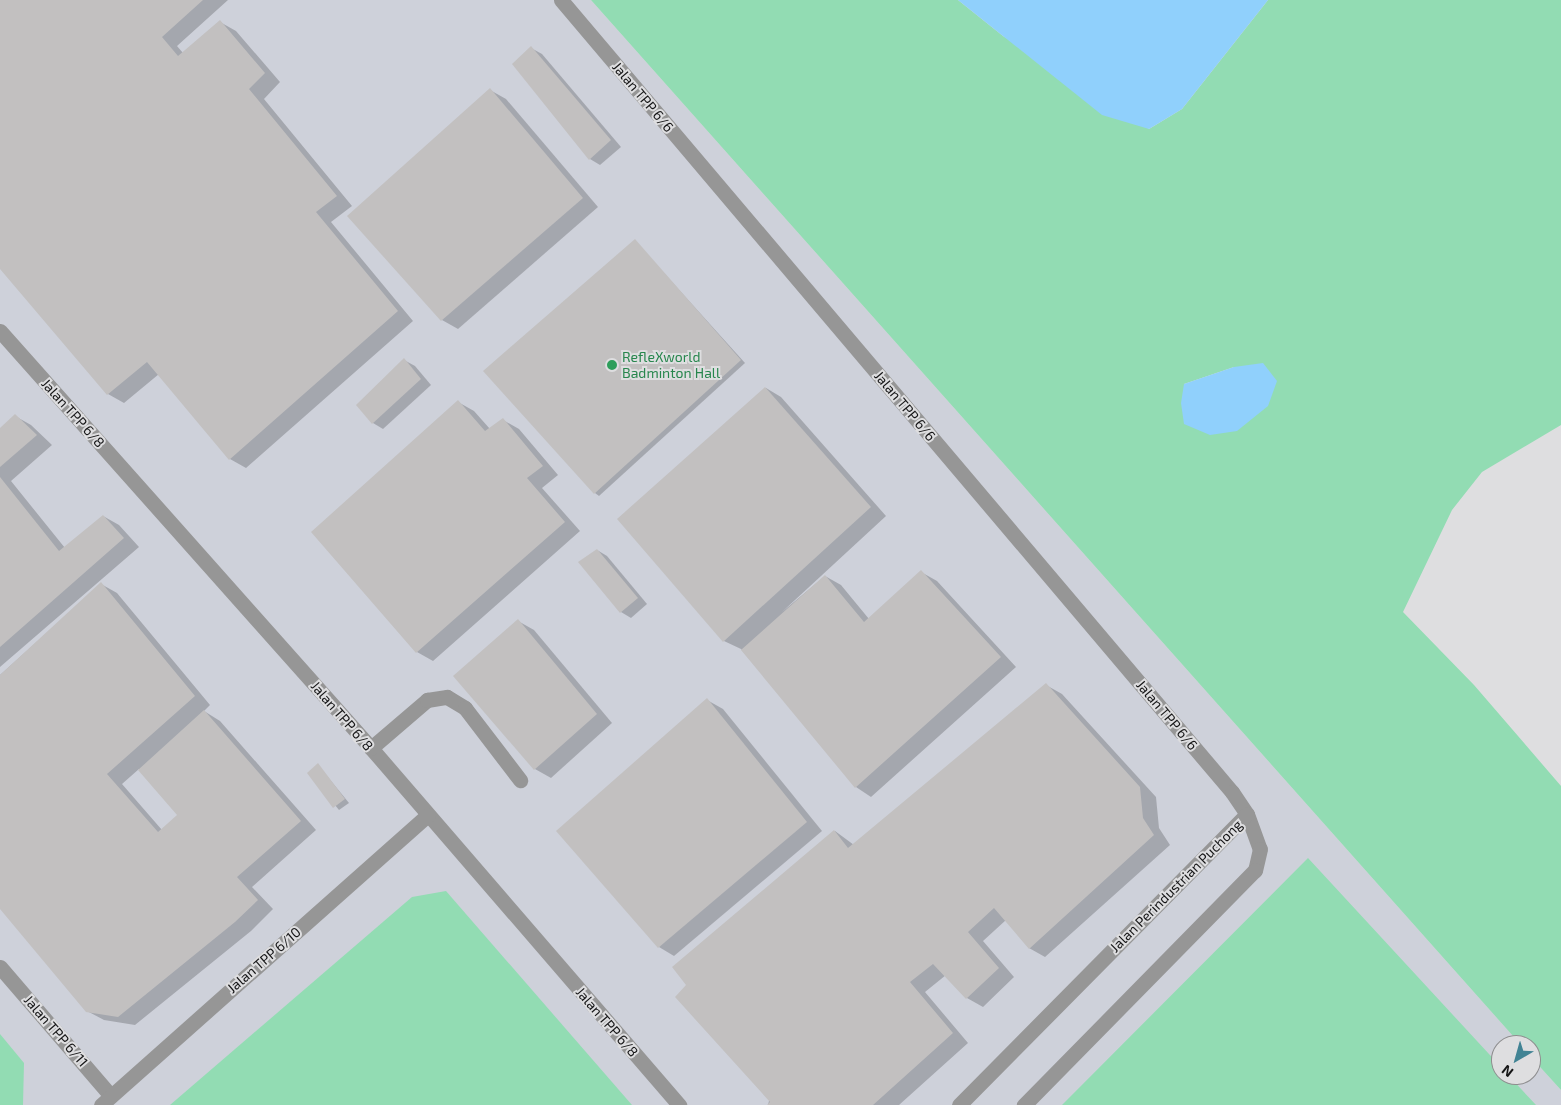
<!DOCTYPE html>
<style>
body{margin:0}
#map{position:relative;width:1561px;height:1105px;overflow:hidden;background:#dedee0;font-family:"Exo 2",sans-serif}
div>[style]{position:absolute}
.built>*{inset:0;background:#ced1da}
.green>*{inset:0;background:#92dcb3}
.water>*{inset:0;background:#90d0fc}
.shadow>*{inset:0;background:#0003}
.building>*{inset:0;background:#c2c0c0}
.minor>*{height:15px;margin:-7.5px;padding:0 7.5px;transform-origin:7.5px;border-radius:7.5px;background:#969696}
.dots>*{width:14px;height:14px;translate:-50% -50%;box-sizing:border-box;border:2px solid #dedee0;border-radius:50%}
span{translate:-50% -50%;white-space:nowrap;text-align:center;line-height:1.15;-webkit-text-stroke:4px #dedee0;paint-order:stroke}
.street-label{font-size:14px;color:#151516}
.leisure-label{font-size:14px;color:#27864d}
.left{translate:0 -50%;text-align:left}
.north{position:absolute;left:1491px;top:1035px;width:50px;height:50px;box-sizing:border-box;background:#dedee0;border:1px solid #8e8e8f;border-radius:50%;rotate:218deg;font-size:14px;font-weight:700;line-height:20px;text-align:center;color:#151516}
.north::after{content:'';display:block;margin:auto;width:18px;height:22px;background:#418394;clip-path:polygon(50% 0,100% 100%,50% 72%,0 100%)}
</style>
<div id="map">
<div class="built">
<i style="clip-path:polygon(0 0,591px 0,1521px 1045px,1501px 1045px,1501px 1075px,1531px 1075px,1531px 1057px,1561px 1090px,1561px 1105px,0 1105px)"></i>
</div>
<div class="green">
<i style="clip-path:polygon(evenodd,591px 0,958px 0,1003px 36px,1149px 129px,1182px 109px,1268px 0,1561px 0,1561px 425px,1482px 472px,1452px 510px,1403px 612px,1474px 685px,1561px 786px,1561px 1090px,1531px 1057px,1531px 1045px,1521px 1045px,591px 0,1234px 367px,1185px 424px,1184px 384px,1234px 367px)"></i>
<i style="clip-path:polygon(1308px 858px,1501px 1067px,1501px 1075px,1508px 1075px,1536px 1105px,1062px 1105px)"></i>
<i style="clip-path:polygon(446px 891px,632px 1105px,170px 1105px,412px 897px)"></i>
<i style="clip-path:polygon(0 1034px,24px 1063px,23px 1105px,0 1105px)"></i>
</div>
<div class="water">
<i style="clip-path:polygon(958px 0,1268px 0,1182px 109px,1149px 129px,1102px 115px)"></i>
<i style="clip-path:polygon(1263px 363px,1277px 381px,1268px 406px,1237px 431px,1210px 435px,1184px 424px,1181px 403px,1184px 384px,1234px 367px)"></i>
</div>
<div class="shadow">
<i style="clip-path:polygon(0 0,228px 0,177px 46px,183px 53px,220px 22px,236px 31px,280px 82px,264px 99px,352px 206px,331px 222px,413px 321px,246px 468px,230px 459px,159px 374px,124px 403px,108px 394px,0 267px)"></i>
<i style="clip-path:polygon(531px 48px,542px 54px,621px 147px,600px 165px,590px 159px)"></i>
<i style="clip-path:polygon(490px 90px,506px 99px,598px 207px,458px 329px,442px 320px)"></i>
<i style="clip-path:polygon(635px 241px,745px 363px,599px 496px,595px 493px)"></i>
<i style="clip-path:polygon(404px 360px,415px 366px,431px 385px,383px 429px,373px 423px,357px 405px)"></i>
<i style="clip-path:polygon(766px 388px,781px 397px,886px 516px,782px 612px,825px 576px,841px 585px,869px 619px,921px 572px,937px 581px,1016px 667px,871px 797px,856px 787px,741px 649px,724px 641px,618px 519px)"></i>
<i style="clip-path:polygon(458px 402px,474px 411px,490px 429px,503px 420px,519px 429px,558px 475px,542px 488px,580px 531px,433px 661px,417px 652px)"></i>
<i style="clip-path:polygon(15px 416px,31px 425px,52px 445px,11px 481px,65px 548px,103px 516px,119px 525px,139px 547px,0 667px,0 430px)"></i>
<i style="clip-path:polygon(597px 550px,607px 556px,647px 604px,631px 618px,621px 612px)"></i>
<i style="clip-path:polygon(evenodd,101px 584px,117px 593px,210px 705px,204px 711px,220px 721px,316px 830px,252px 887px,273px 909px,251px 931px,135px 1025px,104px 1020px,87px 1011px,0 907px,0 675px,101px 584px,139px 769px,179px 815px,162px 830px,122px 784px,139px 769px)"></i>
<i style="clip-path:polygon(518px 621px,534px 630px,612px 723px,551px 778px,535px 769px)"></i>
<i style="clip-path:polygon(1046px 685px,1062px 694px,1156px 797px,1159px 828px,1170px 845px,1045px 957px,1029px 948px,1006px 920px,983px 941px,1014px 977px,983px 1007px,967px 998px,946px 975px,925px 992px,968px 1043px,899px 1105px,768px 1105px,835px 831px,854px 845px)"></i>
<i style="clip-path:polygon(707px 700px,723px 709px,822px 831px,674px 956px,659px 947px)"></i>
<i style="clip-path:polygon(318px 765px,349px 803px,339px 810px,309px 773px)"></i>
</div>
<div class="building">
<i style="clip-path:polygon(0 0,203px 0,162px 37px,178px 56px,220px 20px,265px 73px,249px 89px,337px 196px,316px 212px,398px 311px,229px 460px,147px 362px,107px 395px,0 269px)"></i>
<i style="clip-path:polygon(531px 46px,611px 140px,589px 160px,512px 64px)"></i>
<i style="clip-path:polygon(490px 88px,583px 198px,441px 321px,347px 216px)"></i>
<i style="clip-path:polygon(635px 239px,741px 360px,594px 494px,483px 371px)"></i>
<i style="clip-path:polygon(404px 358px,421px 379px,372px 424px,356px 405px)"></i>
<i style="clip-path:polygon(765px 387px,871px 507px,723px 642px,617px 519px)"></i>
<i style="clip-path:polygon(458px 400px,485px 431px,503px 418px,543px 466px,527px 478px,565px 522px,416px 653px,311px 532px)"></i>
<i style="clip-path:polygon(15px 414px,37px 435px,0 467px,0 428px)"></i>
<i style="clip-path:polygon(0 477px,59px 551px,103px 515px,124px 538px,0 647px)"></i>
<i style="clip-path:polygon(597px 549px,638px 598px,620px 613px,578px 562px)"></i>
<i style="clip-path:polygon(921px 570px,1001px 657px,855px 788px,741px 650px,825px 575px,864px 622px)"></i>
<i style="clip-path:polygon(101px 582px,195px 696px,107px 774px,158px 832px,177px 815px,138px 770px,204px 710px,301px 821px,237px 877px,258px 900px,235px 922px,118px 1017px,86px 1012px,0 909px,0 675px)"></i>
<i style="clip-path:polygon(518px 619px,597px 714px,534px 770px,453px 676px)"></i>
<i style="clip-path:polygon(1046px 683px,1140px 787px,1143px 818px,1154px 835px,1029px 949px,994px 908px,968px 932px,999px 968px,966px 999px,933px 964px,910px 982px,953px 1033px,873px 1105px,767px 1105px,770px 1102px,675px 997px,686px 985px,672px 967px,834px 830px,848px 848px)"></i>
<i style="clip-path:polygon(707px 698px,807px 822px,658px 948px,556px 831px)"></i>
<i style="clip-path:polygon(318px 763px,345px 799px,333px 808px,307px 773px)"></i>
</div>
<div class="minor">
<i style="left:561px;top:0;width:1038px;rotate:49.73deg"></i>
<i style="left:1232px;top:792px;width:27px;rotate:56deg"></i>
<i style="left:1247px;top:814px;width:37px;rotate:70deg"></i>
<i style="left:1260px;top:849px;width:22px;rotate:103deg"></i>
<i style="left:1255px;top:870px;width:330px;rotate:134.5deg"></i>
<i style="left:0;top:331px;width:558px;rotate:48.34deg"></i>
<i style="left:371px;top:748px;width:472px;rotate:49.2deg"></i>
<i style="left:371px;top:748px;width:74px;rotate:-40.6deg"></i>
<i style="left:427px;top:700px;width:20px;rotate:-9deg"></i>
<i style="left:447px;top:697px;width:21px;rotate:31deg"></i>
<i style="left:465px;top:708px;width:91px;rotate:52.6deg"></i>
<i style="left:0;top:967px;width:170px;rotate:49.3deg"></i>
<i style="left:101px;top:1105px;width:437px;rotate:-41.6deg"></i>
<i style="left:959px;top:1105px;width:409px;rotate:-45.3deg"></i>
</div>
<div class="dots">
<i style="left:612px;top:365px;background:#2e9e5b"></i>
</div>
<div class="street-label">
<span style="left:643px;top:97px;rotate:50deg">Jalan TPP 6/6</span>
<span style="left:905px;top:406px;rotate:50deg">Jalan TPP 6/6</span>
<span style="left:73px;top:413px;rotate:48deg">Jalan TPP 6/8</span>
<span style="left:1167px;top:715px;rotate:50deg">Jalan TPP 6/6</span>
<span style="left:342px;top:716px;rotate:49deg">Jalan TPP 6/8</span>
<span style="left:1176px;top:886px;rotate:-45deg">Jalan Perindustrian Puchong</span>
<span style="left:264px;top:960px;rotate:-41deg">Jalan TPP 6/10</span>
<span style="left:607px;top:1022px;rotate:49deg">Jalan TPP 6/8</span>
<span style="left:56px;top:1031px;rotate:49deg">Jalan TPP 6/11</span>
</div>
<div class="leisure-label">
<span class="left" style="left:622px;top:365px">RefleXworld<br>Badminton Hall</span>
</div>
<div class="north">N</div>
</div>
